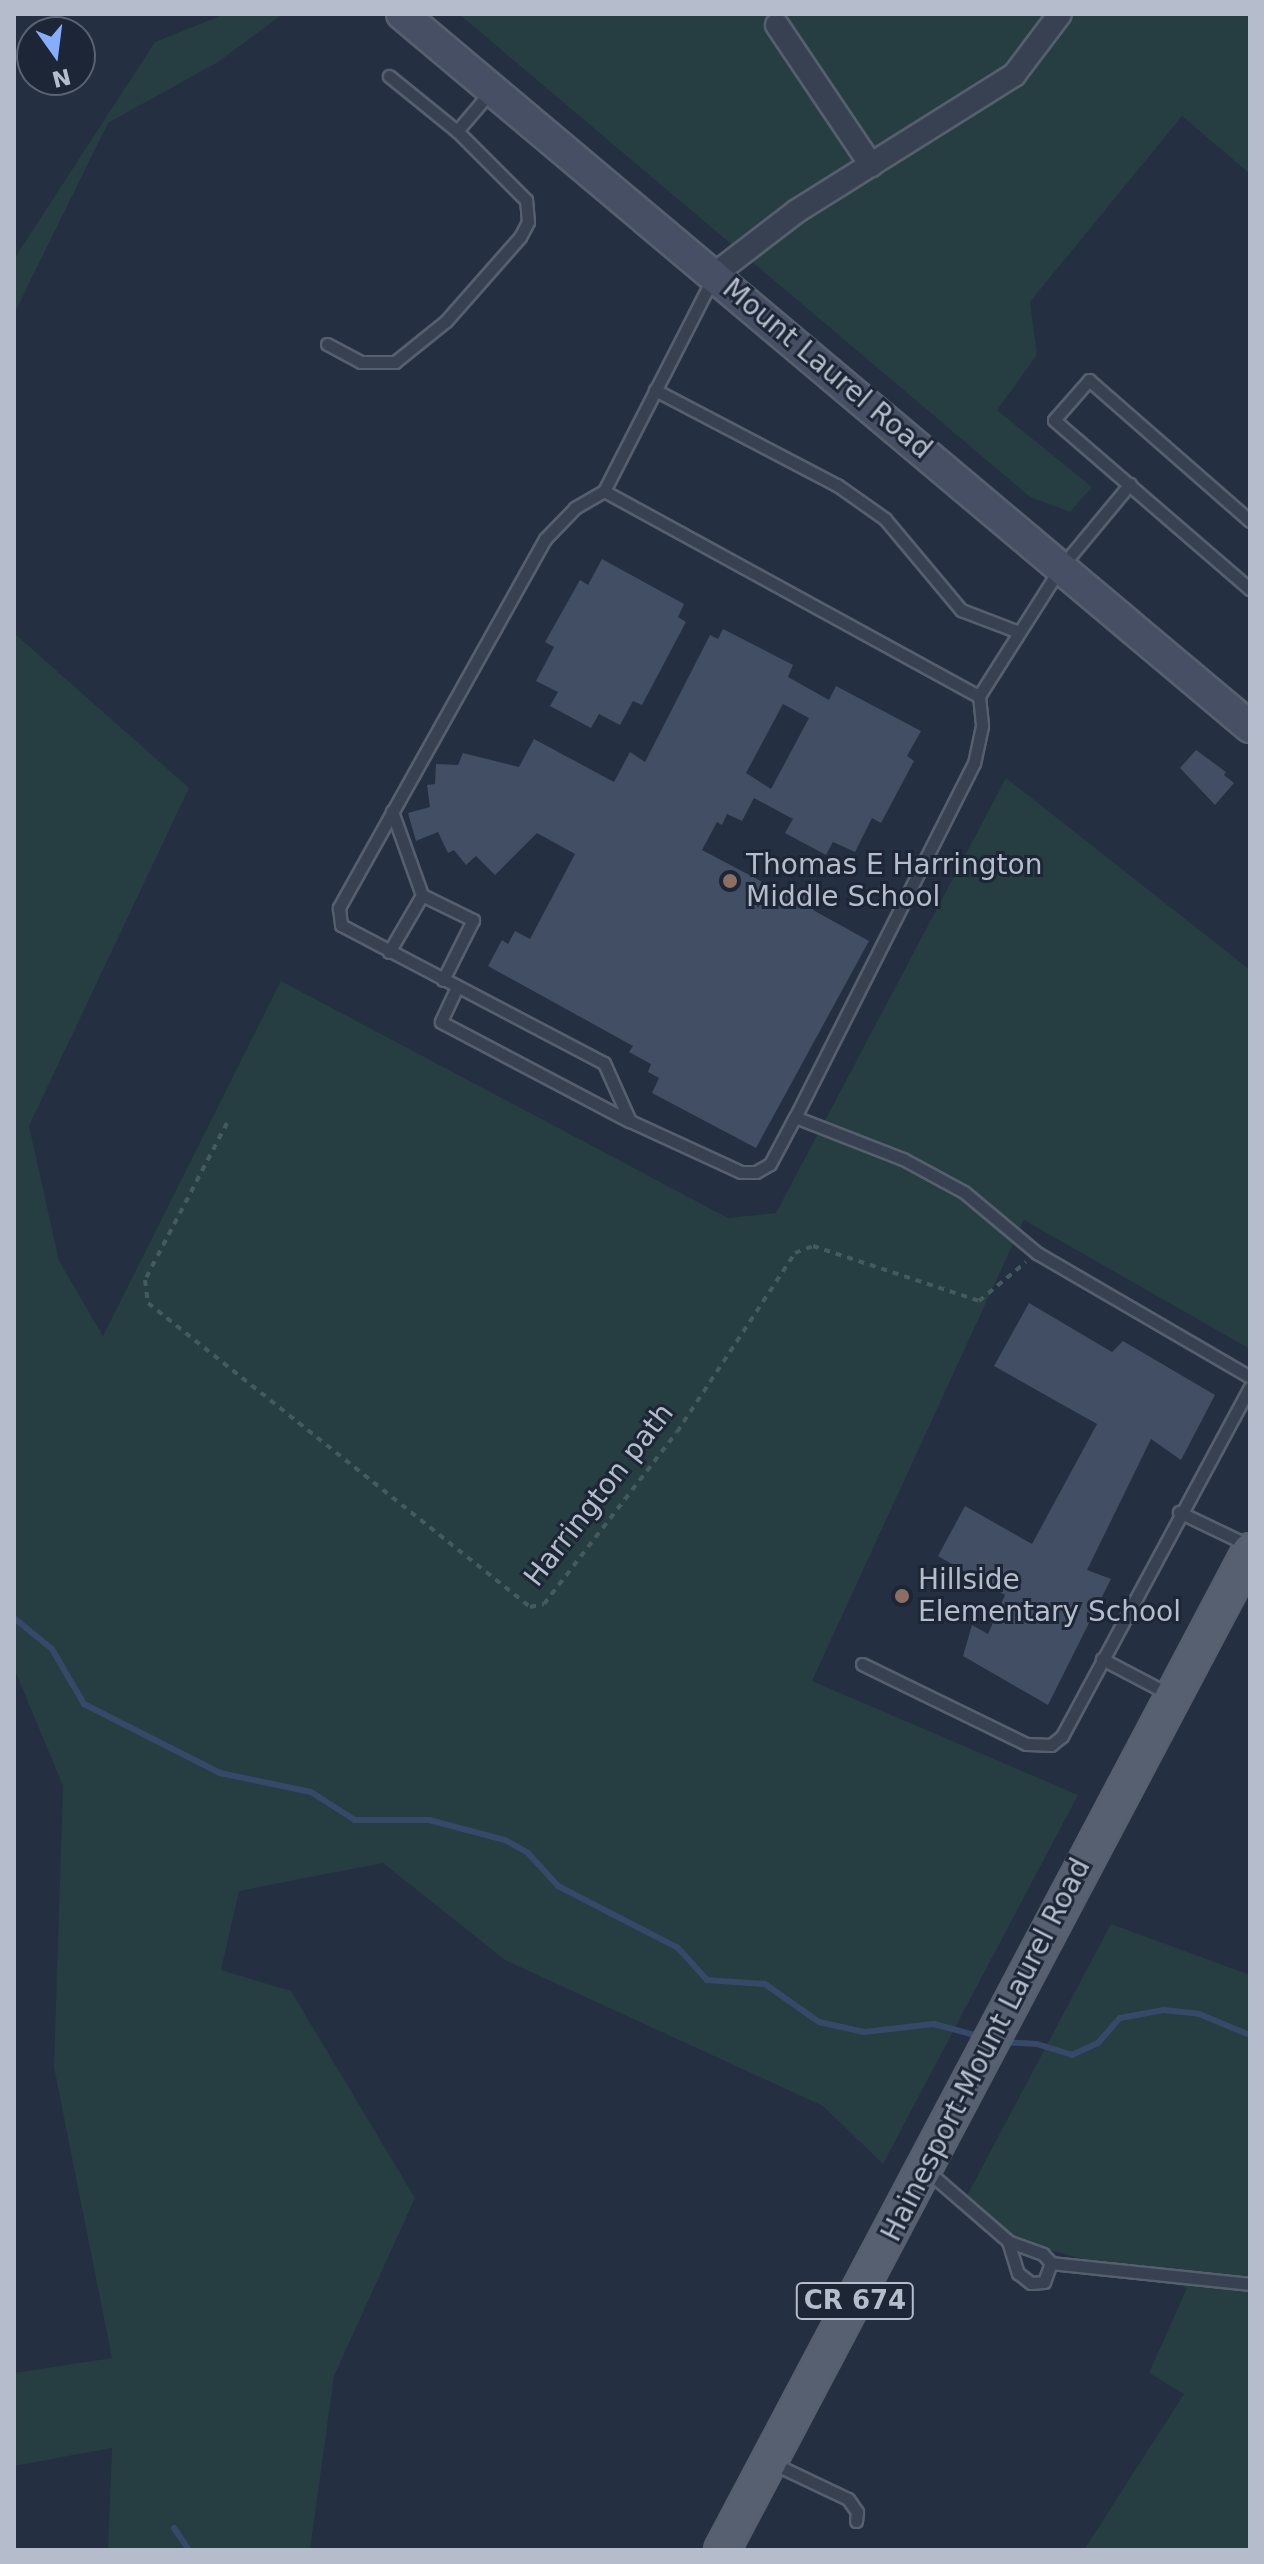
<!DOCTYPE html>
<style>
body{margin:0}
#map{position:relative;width:1264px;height:2564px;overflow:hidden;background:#242f41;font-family:"DejaVu Sans",sans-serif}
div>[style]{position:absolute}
.green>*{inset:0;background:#263d42}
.stream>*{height:6px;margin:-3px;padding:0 3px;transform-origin:3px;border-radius:3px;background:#374969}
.building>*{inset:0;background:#424e63}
.path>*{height:4px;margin-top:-2px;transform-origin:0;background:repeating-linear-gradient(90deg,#445a5f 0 6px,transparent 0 12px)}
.roads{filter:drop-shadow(2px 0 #565f6e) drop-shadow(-2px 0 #565f6e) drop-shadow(0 2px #565f6e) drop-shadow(0 -2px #565f6e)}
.lane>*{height:11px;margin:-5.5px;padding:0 5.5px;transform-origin:5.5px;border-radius:5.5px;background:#384151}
.street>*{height:22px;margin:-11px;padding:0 11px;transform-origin:11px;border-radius:11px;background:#384151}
.secondary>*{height:30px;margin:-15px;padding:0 15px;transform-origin:15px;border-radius:15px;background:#464f64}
.primary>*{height:34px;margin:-17px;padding:0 17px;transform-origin:17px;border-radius:17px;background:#566071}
.dots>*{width:22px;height:22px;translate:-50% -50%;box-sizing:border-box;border:4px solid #1d2636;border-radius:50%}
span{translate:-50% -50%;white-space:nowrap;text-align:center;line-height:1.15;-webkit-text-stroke:6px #1d2636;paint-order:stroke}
.shield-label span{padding:2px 6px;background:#1d2636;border:2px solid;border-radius:6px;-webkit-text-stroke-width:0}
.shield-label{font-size:26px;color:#b5bccb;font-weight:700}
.street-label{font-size:28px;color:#b5bccb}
.poi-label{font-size:28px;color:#b5bccb}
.left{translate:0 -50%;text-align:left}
.frame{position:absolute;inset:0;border:16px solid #b5bccb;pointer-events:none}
.north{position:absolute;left:16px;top:16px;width:80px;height:80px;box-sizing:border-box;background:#1d2636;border:2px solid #5a6272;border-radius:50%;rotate:166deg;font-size:22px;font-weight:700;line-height:32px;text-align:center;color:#b5bccb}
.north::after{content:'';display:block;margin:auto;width:28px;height:36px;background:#87aefd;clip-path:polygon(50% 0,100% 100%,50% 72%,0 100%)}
</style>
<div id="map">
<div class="green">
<i style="clip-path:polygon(225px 14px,283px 14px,218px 62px,108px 123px,14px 314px,14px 259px,155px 42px)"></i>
<i style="clip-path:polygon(459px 14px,1250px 14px,1250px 174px,1182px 116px,1030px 302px,1037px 355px,997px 410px,1092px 487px,1070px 512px,1030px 497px)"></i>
<i style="clip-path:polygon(14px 633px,189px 788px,29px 1126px,59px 1261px,103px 1336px,281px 981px,728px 1218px,776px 1213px,1006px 778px,1250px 970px,1250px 1349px,1024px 1220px,812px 1681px,1078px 1795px,883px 2164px,823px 2106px,505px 1960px,383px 1863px,239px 1891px,221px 1970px,291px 1991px,415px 2198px,334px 2376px,310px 2550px,108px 2550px,112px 2448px,14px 2466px,14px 2373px,112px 2358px,54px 2067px,63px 1786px,14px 1668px)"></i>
<i style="clip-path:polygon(1111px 1924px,1250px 1975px,1250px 2550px,1084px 2550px,1184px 2394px,1149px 2373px,1187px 2288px,1025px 2243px,961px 2207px)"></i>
</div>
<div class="stream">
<i style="left:14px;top:1618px;width:49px;rotate:39.2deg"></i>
<i style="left:52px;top:1649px;width:64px;rotate:59.8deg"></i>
<i style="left:84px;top:1704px;width:153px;rotate:26.9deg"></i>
<i style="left:220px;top:1773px;width:93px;rotate:11.8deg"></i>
<i style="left:311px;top:1792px;width:52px;rotate:32.5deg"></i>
<i style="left:355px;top:1820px;width:74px"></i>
<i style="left:429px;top:1820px;width:79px;rotate:14.7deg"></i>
<i style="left:505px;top:1840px;width:26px;rotate:29deg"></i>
<i style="left:528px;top:1853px;width:45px;rotate:47.7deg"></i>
<i style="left:558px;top:1886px;width:135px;rotate:27.3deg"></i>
<i style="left:678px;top:1948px;width:43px;rotate:47.8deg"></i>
<i style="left:707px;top:1980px;width:58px;rotate:3.9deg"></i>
<i style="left:765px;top:1984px;width:66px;rotate:35.1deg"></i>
<i style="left:819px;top:2022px;width:46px;rotate:12.5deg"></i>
<i style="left:864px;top:2032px;width:70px;rotate:-6.5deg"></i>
<i style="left:934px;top:2024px;width:50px;rotate:15.2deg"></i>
<i style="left:1001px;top:2042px;width:36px;rotate:3deg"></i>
<i style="left:1037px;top:2044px;width:37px;rotate:17deg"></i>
<i style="left:1072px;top:2055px;width:29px;rotate:-25deg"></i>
<i style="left:1098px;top:2043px;width:33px;rotate:-49deg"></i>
<i style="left:1120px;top:2018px;width:44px;rotate:-10.5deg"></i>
<i style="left:1163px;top:2010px;width:36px;rotate:6deg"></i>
<i style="left:1199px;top:2014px;width:55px;rotate:22.4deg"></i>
<i style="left:174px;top:2528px;width:27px;rotate:56deg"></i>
</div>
<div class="building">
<i style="clip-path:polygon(602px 559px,684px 604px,678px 617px,686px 622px,642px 705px,633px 701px,620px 725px,599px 714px,591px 728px,550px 706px,558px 692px,536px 681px,554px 647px,545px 642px,580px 580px,588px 585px)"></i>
<i style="clip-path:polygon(evenodd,723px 629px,793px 665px,788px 677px,829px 700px,836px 686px,921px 731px,907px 756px,914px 761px,881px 823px,872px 818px,855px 852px,833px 842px,826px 855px,785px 833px,793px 819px,754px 798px,742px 821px,727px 814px,722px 825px,717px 822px,702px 850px,787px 895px,792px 887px,817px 901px,813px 910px,869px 941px,756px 1148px,652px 1093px,659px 1078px,648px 1072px,651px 1064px,629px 1052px,633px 1046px,488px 966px,502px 940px,508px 944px,515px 931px,530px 939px,575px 854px,537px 833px,495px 875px,476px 856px,466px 865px,454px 850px,448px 853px,438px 832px,416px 841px,408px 813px,430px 807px,427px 785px,435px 784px,436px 764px,458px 765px,463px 753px,519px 767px,534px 739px,614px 782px,630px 752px,645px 762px,710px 635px,718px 639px,723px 629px,783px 704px,809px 718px,771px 789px,746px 773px,783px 704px)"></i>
<i style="clip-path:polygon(1196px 750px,1226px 772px,1224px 775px,1234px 783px,1215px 805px,1180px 768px)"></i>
<i style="clip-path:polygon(1029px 1303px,1112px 1352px,1123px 1341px,1215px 1395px,1181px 1460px,1151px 1439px,1087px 1570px,1111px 1579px,1048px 1705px,963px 1656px,972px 1625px,988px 1634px,1005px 1595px,938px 1556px,965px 1506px,1032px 1544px,1097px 1424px,994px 1366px)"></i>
</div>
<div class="path">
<i style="left:227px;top:1123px;width:177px;rotate:117.6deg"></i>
<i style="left:145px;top:1280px;width:23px;rotate:83deg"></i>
<i style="left:148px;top:1303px;width:488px;rotate:38.5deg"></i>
<i style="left:530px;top:1607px;width:14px;rotate:-12deg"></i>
<i style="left:544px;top:1604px;width:217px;rotate:-52.3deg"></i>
<i style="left:677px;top:1432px;width:214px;rotate:-56.6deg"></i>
<i style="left:795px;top:1253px;width:19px;rotate:-21deg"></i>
<i style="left:813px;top:1246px;width:175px;rotate:18.3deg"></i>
<i style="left:979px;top:1301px;width:61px;rotate:-39.7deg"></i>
</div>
<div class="roads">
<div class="lane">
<i style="left:389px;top:76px;width:87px;rotate:39deg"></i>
<i style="left:713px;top:278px;width:239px;rotate:117.1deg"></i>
<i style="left:604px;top:491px;width:427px;rotate:28.7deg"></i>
<i style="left:979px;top:696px;width:30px;rotate:84deg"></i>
<i style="left:982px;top:726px;width:38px;rotate:102deg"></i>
<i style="left:974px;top:763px;width:397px;rotate:116.8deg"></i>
<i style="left:795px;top:1117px;width:116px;rotate:21.3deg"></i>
<i style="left:903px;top:1159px;width:69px;rotate:28.4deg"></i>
<i style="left:964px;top:1192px;width:95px;rotate:39.9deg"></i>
<i style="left:1037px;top:1253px;width:246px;rotate:30.2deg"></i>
<i style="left:327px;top:344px;width:38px;rotate:28deg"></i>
<i style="left:361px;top:362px;width:34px"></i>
<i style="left:395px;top:362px;width:65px;rotate:-38.8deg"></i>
<i style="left:446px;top:321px;width:112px;rotate:-48.6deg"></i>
<i style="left:520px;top:237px;width:17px;rotate:-62deg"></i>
<i style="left:528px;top:222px;width:22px;rotate:-95deg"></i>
<i style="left:526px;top:200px;width:98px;rotate:-135deg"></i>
<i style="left:457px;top:131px;width:54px;rotate:-49.5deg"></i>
<i style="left:655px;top:390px;width:205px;rotate:27.6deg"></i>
<i style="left:837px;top:485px;width:59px;rotate:35.3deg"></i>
<i style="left:885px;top:519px;width:119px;rotate:50.1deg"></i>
<i style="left:961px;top:610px;width:62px;rotate:20.8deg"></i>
<i style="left:604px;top:491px;width:34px;rotate:150deg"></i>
<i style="left:575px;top:508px;width:43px;rotate:134.1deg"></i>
<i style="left:545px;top:539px;width:423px;rotate:119.2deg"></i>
<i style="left:339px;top:908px;width:17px;rotate:83deg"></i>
<i style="left:341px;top:925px;width:297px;rotate:27.7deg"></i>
<i style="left:604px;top:1063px;width:64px;rotate:65.9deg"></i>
<i style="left:630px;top:1121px;width:122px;rotate:24.7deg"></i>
<i style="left:741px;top:1172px;width:15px"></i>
<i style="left:756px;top:1172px;width:16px;rotate:-30deg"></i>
<i style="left:770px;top:1164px;width:53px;rotate:-62deg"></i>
<i style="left:1250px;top:521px;width:214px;rotate:-138.8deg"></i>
<i style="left:1089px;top:380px;width:53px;rotate:131.2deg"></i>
<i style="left:1054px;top:420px;width:259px;rotate:40.8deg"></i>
<i style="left:979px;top:696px;width:153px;rotate:-57.6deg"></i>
<i style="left:1061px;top:567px;width:108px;rotate:-50.3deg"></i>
<i style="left:422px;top:895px;width:57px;rotate:26.1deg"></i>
<i style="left:473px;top:920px;width:67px;rotate:116.6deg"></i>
<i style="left:389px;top:952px;width:66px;rotate:-59.9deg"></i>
<i style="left:422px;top:895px;width:89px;rotate:-109.7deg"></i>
<i style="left:457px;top:987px;width:38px;rotate:115deg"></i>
<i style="left:441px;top:1022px;width:212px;rotate:27.8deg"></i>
<i style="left:1179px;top:1512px;width:79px;rotate:25.6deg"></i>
<i style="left:1102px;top:1659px;width:76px;rotate:27.6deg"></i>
<i style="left:862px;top:1664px;width:182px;rotate:26deg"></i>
<i style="left:1026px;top:1744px;width:25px;rotate:2deg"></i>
<i style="left:1051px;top:1745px;width:14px;rotate:-39deg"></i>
<i style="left:1062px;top:1736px;width:396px;rotate:-61.7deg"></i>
<i style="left:925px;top:2169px;width:110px;rotate:40.9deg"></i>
<i style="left:1008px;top:2241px;width:34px;rotate:73deg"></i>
<i style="left:1018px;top:2273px;width:16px;rotate:38deg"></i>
<i style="left:1031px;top:2283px;width:13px;rotate:-4deg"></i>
<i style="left:1044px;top:2282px;width:20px;rotate:-70deg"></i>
<i style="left:1051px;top:2263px;width:12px;rotate:-132deg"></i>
<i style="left:1043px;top:2254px;width:37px;rotate:-160deg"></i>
<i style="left:1051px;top:2263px;width:200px;rotate:6deg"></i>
<i style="left:770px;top:2462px;width:86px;rotate:25.4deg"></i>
<i style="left:848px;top:2499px;width:16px;rotate:55deg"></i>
<i style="left:857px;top:2512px;width:9px;rotate:96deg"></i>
</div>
<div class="street">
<i style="left:777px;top:25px;width:169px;rotate:56.1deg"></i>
<i style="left:715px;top:274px;width:103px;rotate:-37.5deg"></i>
<i style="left:797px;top:211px;width:256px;rotate:-32.1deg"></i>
<i style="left:1014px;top:75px;width:76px;rotate:-53deg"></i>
</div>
<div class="secondary">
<i style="left:402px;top:14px;width:1108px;rotate:40.06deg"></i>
</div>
<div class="primary">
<i style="left:722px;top:2550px;width:1130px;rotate:-62.14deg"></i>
</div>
</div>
<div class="dots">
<i style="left:730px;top:881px;background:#8d6e63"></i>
<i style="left:902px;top:1596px;background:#8d6e63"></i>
</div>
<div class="shield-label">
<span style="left:855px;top:2301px">CR 674</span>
</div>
<div class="street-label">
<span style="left:827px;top:369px;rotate:40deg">Mount Laurel Road</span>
<span style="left:599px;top:1495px;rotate:-52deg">Harrington path</span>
<span style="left:986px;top:2050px;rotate:-63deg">Hainesport-Mount Laurel Road</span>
</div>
<div class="poi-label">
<span class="left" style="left:746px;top:881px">Thomas E Harrington<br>Middle School</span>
<span class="left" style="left:918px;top:1596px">Hillside<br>Elementary School</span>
</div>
<div class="frame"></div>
<div class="north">N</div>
</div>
